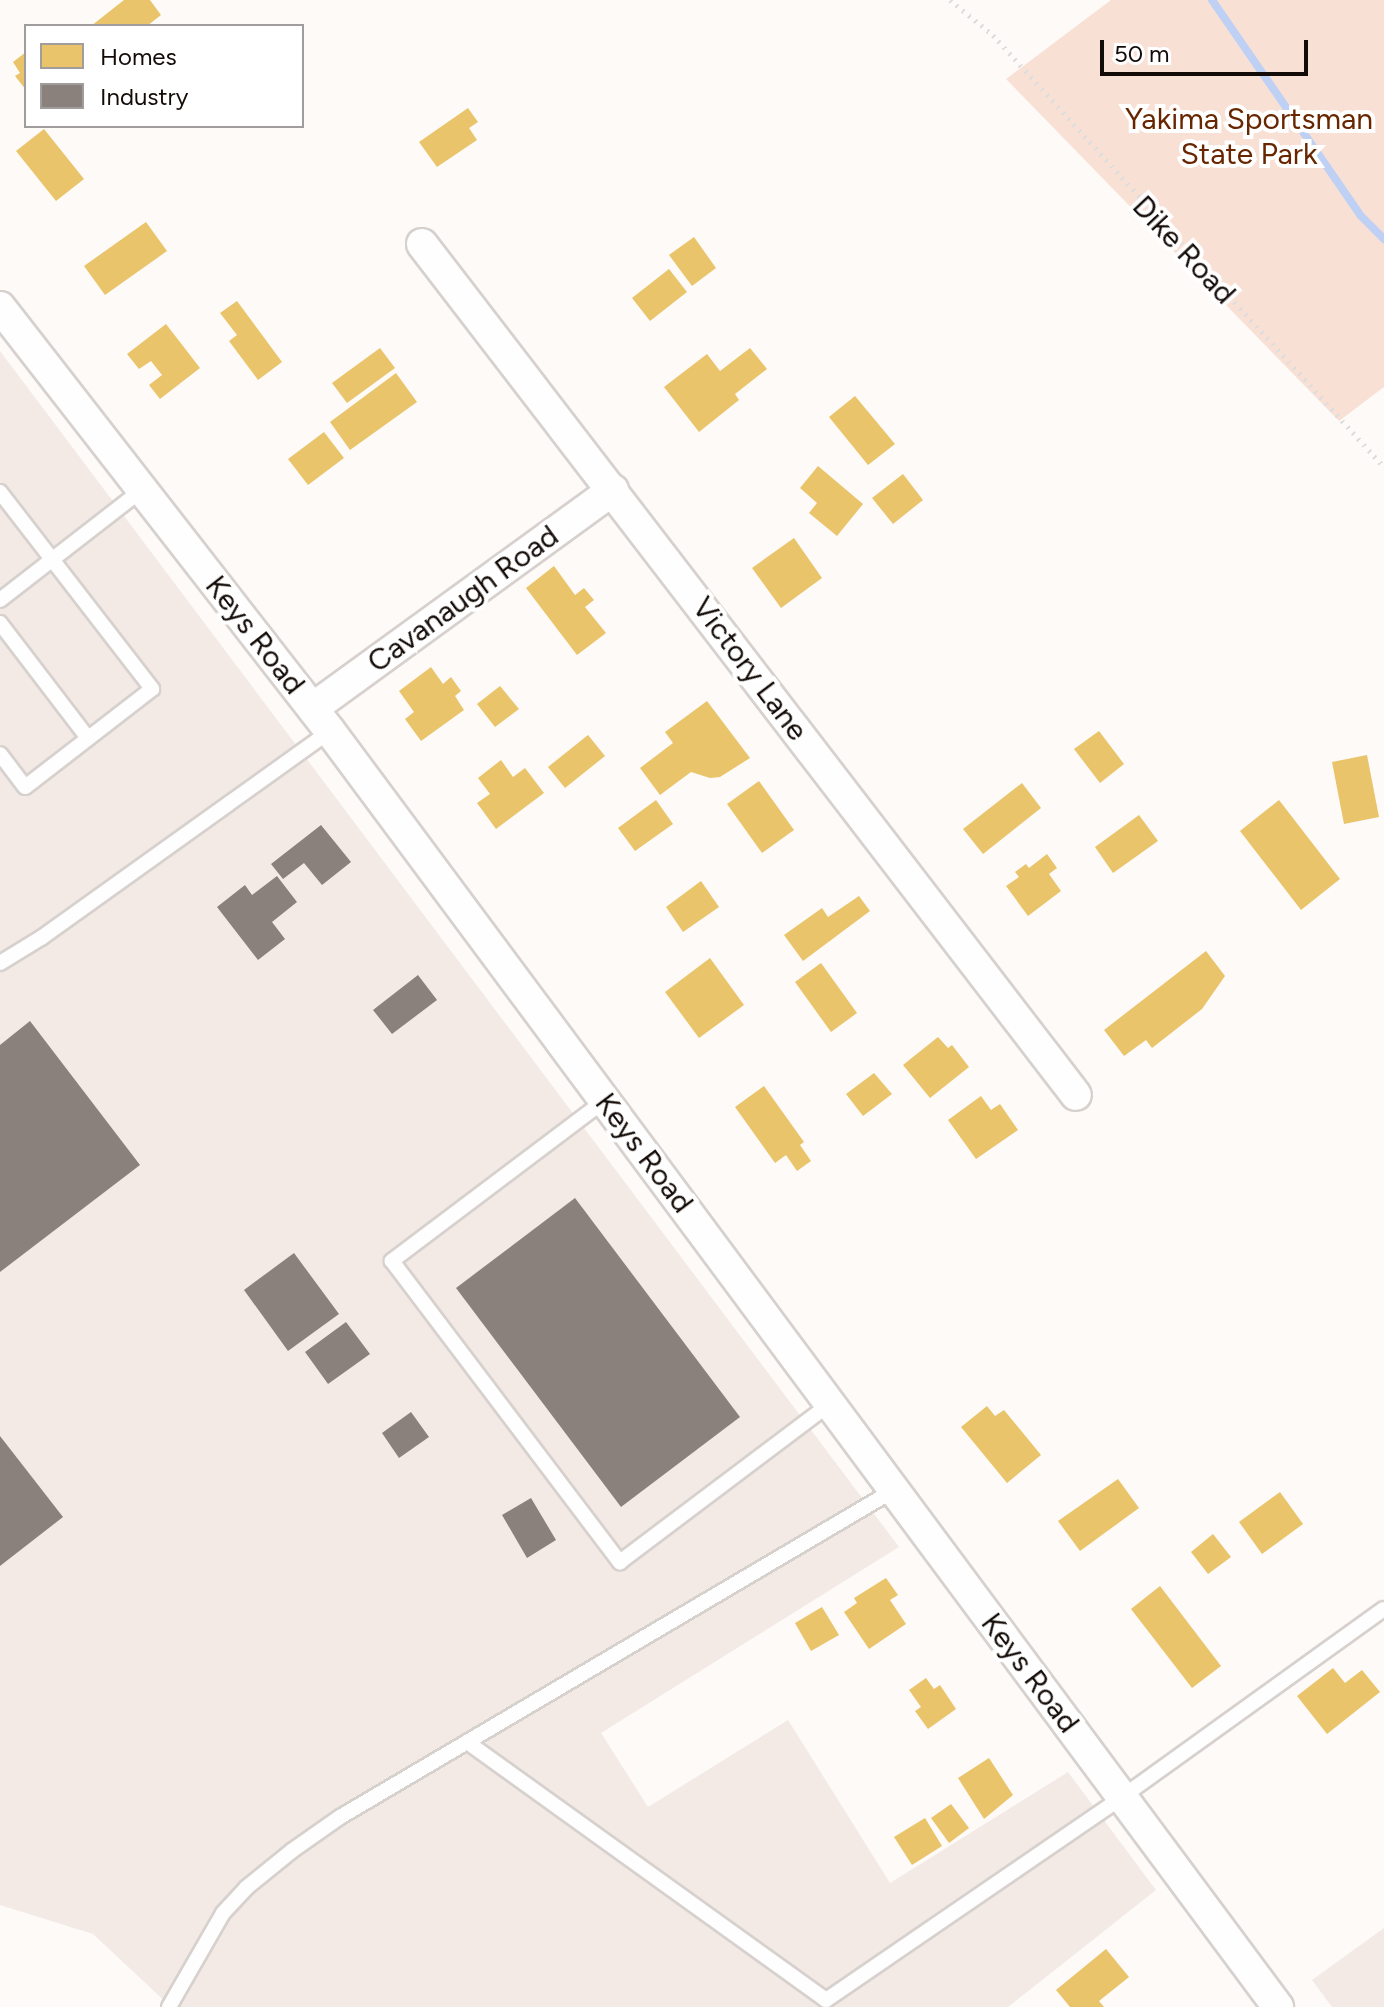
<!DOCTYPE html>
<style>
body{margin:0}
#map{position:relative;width:1384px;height:2007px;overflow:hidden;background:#fdfaf8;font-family:Figtree,sans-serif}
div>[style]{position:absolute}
.built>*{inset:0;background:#f3eae6}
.green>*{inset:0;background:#f9e0d5}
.homes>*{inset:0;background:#e9c46a}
.industry>*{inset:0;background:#8a817c}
.stream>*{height:8px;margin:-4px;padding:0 4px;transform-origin:4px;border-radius:4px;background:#bed1f4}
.path>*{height:5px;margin-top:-2.5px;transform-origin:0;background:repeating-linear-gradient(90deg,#dedddd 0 2px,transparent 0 8px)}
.roads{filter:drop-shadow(2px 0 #d7d1ce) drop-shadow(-2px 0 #d7d1ce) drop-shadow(0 2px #d7d1ce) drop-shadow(0 -2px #d7d1ce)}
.service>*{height:14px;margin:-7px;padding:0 7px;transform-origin:7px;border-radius:7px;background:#fffefe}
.minor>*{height:30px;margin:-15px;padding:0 15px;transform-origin:15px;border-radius:15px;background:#fffefe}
span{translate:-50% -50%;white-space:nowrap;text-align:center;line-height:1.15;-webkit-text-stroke:8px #fff;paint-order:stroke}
.park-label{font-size:30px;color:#682600}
.street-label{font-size:30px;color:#130b07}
.legend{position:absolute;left:24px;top:24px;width:280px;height:104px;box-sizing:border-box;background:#fff;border:2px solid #a19d9c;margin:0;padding:10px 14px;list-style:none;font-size:24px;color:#130b07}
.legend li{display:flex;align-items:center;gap:16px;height:40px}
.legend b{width:40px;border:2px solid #a19d9c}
.scale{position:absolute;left:1100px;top:40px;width:208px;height:36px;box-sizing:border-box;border:4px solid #130b07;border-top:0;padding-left:10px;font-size:24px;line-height:28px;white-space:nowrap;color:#130b07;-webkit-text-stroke:6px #fff;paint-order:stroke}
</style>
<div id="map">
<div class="built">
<i style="clip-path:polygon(0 351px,899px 1547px,601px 1733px,648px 1807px,788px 1720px,890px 1883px,1068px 1772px,1156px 1890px,1008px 2007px,171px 2007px,93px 1934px,0 1905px)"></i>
<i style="clip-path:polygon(1384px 1928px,1384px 2007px,1332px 2007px,1312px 1980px)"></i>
</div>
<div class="green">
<i style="clip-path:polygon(1111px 0,1384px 0,1384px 387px,1339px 421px,1006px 79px)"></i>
</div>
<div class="homes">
<i style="clip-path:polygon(124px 0,150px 0,161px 15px,147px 26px,91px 26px)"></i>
<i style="clip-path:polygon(26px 52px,26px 90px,15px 76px,20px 73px,13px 62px)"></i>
<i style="clip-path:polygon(468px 108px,478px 122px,469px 128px,477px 140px,437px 167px,419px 142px)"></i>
<i style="clip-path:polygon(44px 129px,84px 179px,56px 201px,16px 151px)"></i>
<i style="clip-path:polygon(146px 222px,167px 251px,105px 295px,84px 266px)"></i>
<i style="clip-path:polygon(694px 237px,716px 268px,692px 286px,669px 255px)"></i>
<i style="clip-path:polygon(669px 269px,687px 292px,650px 321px,632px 298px)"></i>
<i style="clip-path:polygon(237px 301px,282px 362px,258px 380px,229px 341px,237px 335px,220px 313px)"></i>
<i style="clip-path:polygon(166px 324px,200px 368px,160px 399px,149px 385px,162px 375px,151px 361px,139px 369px,127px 354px)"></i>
<i style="clip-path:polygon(380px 348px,395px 368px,347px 403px,332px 383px)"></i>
<i style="clip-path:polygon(750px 348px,767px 369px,735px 394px,739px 400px,699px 432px,664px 387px,707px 354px,720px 371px)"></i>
<i style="clip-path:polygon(396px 373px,417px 402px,350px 450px,330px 422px)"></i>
<i style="clip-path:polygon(855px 396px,895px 444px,868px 465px,829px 417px)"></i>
<i style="clip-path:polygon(324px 432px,344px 458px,308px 485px,288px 459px)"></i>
<i style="clip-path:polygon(818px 466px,863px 504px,837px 536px,809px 513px,817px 503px,800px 488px)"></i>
<i style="clip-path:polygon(903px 474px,923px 500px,893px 524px,872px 498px)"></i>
<i style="clip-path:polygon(794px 538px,822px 578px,781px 608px,752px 568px)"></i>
<i style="clip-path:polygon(554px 566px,575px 595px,584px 588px,594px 600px,585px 607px,606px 633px,577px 655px,526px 588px)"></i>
<i style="clip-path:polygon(431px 667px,443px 684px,451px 677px,461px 691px,455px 696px,464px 710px,421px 741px,405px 719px,414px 712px,399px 691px)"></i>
<i style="clip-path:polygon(500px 686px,519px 709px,495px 727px,477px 704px)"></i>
<i style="clip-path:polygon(707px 701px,750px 758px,720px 777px,710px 778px,691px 772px,660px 795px,640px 768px,673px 743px,665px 732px)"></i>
<i style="clip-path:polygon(1099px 731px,1124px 764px,1100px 783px,1074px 749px)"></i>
<i style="clip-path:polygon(588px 735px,605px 756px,565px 788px,548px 767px)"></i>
<i style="clip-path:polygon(1367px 755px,1379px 817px,1344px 824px,1332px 762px)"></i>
<i style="clip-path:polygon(501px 760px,513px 777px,525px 768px,544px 793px,496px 829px,477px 803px,490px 794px,478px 778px)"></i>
<i style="clip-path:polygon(759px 781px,794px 830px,762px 853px,727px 804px)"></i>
<i style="clip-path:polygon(1022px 783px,1041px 808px,983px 854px,963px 829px)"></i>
<i style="clip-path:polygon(656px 800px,673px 824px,635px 851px,618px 828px)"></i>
<i style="clip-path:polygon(1279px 800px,1340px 879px,1301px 910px,1240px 831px)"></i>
<i style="clip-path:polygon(1139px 815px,1158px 841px,1113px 873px,1095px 847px)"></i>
<i style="clip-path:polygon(1047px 854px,1057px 868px,1049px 874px,1061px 891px,1028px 916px,1006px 886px,1019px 877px,1015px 872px,1026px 864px,1029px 868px)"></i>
<i style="clip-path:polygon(701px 881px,719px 907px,683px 932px,666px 907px)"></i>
<i style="clip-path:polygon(859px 896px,870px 911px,803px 961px,784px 935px,822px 908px,828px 917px)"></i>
<i style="clip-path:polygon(1206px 951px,1225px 976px,1202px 1009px,1152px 1048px,1146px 1040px,1124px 1056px,1104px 1030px)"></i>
<i style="clip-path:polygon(710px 958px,744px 1005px,699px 1038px,665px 992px)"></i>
<i style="clip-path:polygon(821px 963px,857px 1013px,831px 1032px,795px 982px)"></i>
<i style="clip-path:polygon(938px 1037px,948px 1048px,952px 1045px,969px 1067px,930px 1098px,903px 1065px)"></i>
<i style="clip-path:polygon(874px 1073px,892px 1094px,863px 1116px,846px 1094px)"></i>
<i style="clip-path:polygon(764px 1086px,804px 1142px,800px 1145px,811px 1161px,797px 1171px,786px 1155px,775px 1163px,735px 1107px)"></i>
<i style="clip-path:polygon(981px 1096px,991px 1110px,1000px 1104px,1018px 1130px,976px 1159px,948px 1120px)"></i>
<i style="clip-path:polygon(987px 1406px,995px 1416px,1004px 1410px,1041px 1455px,1007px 1483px,961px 1427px)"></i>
<i style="clip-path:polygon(1118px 1479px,1139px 1508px,1080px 1551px,1058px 1521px)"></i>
<i style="clip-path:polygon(1280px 1492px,1303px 1524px,1262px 1554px,1239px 1522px)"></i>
<i style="clip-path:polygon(1213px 1534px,1231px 1557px,1208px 1574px,1191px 1552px)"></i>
<i style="clip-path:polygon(886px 1578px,898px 1595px,890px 1600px,906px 1624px,869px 1649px,844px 1612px,857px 1603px,854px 1598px)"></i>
<i style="clip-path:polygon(1160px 1586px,1221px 1666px,1192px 1688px,1131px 1609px)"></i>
<i style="clip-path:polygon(822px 1607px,839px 1635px,811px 1651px,795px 1623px)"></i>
<i style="clip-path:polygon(1333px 1668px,1345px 1683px,1362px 1670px,1380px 1692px,1327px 1734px,1297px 1696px)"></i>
<i style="clip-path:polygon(926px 1678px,934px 1689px,940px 1685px,956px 1709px,928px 1729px,915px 1711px,921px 1707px,909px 1690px)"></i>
<i style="clip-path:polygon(989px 1758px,1013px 1795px,984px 1819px,958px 1778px)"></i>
<i style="clip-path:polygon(951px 1804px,969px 1828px,949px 1843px,931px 1818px)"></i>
<i style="clip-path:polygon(925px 1818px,942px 1846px,912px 1865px,894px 1837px)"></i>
<i style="clip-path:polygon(1106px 1949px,1129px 1977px,1099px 2001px,1104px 2007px,1070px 2007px,1056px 1990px)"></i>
</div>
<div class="industry">
<i style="clip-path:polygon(321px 825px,351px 862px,322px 885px,304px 863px,283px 879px,271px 864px)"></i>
<i style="clip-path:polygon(277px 876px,297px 902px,272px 922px,285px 939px,258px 960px,217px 907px,245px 885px,252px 895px)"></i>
<i style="clip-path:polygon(418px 975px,437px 1000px,392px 1034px,373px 1010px)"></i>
<i style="clip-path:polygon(30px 1021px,140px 1165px,0 1272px,0 1045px)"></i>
<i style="clip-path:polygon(575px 1198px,740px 1417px,621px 1507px,456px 1288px)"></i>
<i style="clip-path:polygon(294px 1253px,339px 1314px,288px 1351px,244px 1290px)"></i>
<i style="clip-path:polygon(346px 1322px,370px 1354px,328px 1384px,305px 1352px)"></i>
<i style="clip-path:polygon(411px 1412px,429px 1437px,399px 1458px,382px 1433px)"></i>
<i style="clip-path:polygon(0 1436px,63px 1517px,0 1566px)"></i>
<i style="clip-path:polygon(531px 1498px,556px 1540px,527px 1558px,502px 1515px)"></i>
</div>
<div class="stream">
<i style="left:1212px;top:0;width:262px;rotate:55.4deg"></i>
<i style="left:1361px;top:216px;width:33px;rotate:45deg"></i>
</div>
<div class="path">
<i style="left:950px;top:0;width:55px;rotate:39.1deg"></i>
<i style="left:993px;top:35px;width:583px;rotate:47.85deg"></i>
</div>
<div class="roads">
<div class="service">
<i style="left:0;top:492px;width:249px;rotate:52.3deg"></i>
<i style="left:152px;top:689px;width:160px;rotate:142.3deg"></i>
<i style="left:25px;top:787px;width:41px;rotate:-127.1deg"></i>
<i style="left:0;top:600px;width:181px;rotate:-37.8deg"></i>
<i style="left:0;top:623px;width:145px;rotate:52.6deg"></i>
<i style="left:0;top:963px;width:48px;rotate:-31.4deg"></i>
<i style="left:41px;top:938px;width:355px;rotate:-35.6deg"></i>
<i style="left:604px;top:1101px;width:266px;rotate:143deg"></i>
<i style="left:392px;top:1261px;width:378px;rotate:52.9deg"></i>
<i style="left:620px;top:1562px;width:263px;rotate:-37deg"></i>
<i style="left:467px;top:1742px;width:442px;rotate:35.7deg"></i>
<i style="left:826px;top:2000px;width:359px;rotate:-34.4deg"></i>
<i style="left:1122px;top:1797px;width:322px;rotate:-35.7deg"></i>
<i style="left:169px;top:2007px;width:108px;rotate:-60.1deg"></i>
<i style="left:223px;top:1913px;width:34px;rotate:-47deg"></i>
<i style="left:246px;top:1888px;width:60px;rotate:-39deg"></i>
<i style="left:293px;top:1850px;width:57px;rotate:-35.1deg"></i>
<i style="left:340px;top:1817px;width:643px;rotate:-30.55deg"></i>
</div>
<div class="minor">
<i style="left:422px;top:244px;width:1073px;rotate:52.46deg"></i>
<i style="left:0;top:307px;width:537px;rotate:52.11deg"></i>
<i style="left:330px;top:731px;width:1590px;rotate:53.39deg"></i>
<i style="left:313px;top:708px;width:371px;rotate:-36deg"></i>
</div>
</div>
<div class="park-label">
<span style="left:1249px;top:136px">Yakima Sportsman<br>State Park</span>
</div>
<div class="street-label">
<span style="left:1184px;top:250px;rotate:47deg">Dike Road</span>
<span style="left:463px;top:599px;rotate:-36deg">Cavanaugh Road</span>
<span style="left:255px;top:635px;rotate:52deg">Keys Road</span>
<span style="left:750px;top:669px;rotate:53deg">Victory Lane</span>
<span style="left:644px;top:1153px;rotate:53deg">Keys Road</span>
<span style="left:1030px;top:1673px;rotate:53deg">Keys Road</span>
</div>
<ul class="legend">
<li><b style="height:22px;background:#e9c46a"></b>Homes</li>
<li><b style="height:22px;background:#8a817c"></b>Industry</li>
</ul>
<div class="scale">50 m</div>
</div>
